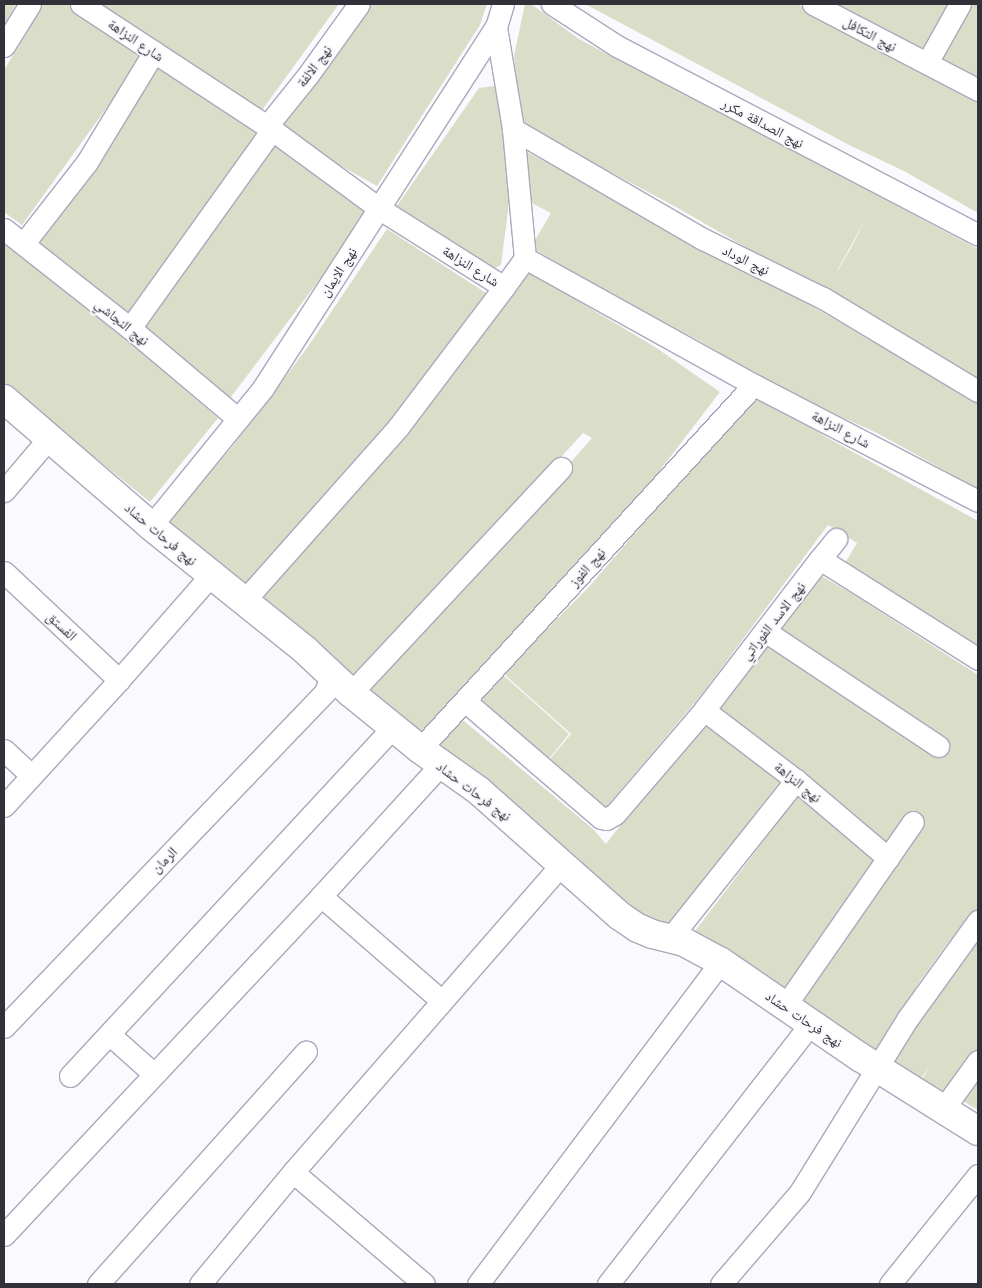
<!DOCTYPE html>
<meta charset="utf-8">
<style>
body{margin:0}
#map{position:relative;width:982px;height:1288px;overflow:hidden;background:#faf9fe;font-family:Jost,"Noto Naskh Arabic",sans-serif}
div>[style]{position:absolute}
.building>*{inset:0;background:#dadec8}
.roads{filter:drop-shadow(1px 0 #aca8bc) drop-shadow(-1px 0 #aca8bc) drop-shadow(0 1px #aca8bc) drop-shadow(0 -1px #aca8bc)}
.minor>*{height:21px;margin:-10.5px;padding:0 10.5px;transform-origin:10.5px;border-radius:10.5px;background:#fff}
.tertiary>*{height:28px;margin:-14px;padding:0 14px;transform-origin:14px;border-radius:14px;background:#fff}
span{translate:-50% -50%;white-space:nowrap;text-align:center;line-height:1.15;-webkit-text-stroke:4px #faf9fe;paint-order:stroke}
.street-label{font-size:14px;color:#323039}
.frame{position:absolute;inset:0;border:5px solid #323039;pointer-events:none}
</style>
<div id="map">
<div class="building">
<i style="clip-path:polygon(4px 4px,16px 4px,4px 26px)"></i>
<i style="clip-path:polygon(38px 4px,70px 4px,144px 56px,22px 225px,4px 212px,4px 70px,27px 33px)"></i>
<i style="clip-path:polygon(96px 4px,339px 4px,260px 113px)"></i>
<i style="clip-path:polygon(371px 4px,487px 4px,480px 25px,377px 186px,325px 157px,270px 119px,299px 75px,364px 16px)"></i>
<i style="clip-path:polygon(evenodd,525px 4px,531px 4px,579px 39px,624px 63px,664px 82px,978px 249px,978px 381px,676px 207px,521px 124px,514px 56px,525px 4px,866px 218px,852px 246px,837px 272px,837px 271px,866px 218px)"></i>
<i style="clip-path:polygon(585px 4px,797px 4px,978px 97px,978px 213px,904px 171px,851px 146px)"></i>
<i style="clip-path:polygon(835px 4px,954px 4px,926px 54px)"></i>
<i style="clip-path:polygon(963px 4px,978px 4px,977px 80px,939px 57px)"></i>
<i style="clip-path:polygon(156px 63px,259px 132px,128px 318px,28px 237px)"></i>
<i style="clip-path:polygon(500px 85px,511px 187px,501px 265px,492px 270px,396px 207px,479px 88px)"></i>
<i style="clip-path:polygon(272px 135px,372px 210px,228px 401px,139px 330px)"></i>
<i style="clip-path:polygon(525px 151px,776px 285px,978px 403px,978px 489px,877px 433px,824px 409px,739px 364px,698px 340px,596px 286px,531px 247px,551px 213px,520px 197px)"></i>
<i style="clip-path:polygon(387px 229px,486px 293px,438px 370px,240px 599px,162px 529px,233px 446px,307px 348px)"></i>
<i style="clip-path:polygon(4px 243px,113px 328px,218px 418px,150px 502px,4px 384px)"></i>
<i style="clip-path:polygon(527px 265px,578px 301px,655px 347px,720px 392px,648px 486px,462px 693px,413px 740px,360px 685px,555px 480px,592px 438px,583px 433px,352px 686px,258px 594px,373px 473px,396px 445px,436px 397px)"></i>
<i style="clip-path:polygon(759px 389px,801px 421px,826px 437px,978px 521px,978px 652px,845px 563px,857px 543px,828px 525px,702px 694px,603px 811px,545px 765px,571px 734px,503px 673px,588px 588px)"></i>
<i style="clip-path:polygon(818px 574px,851px 593px,978px 675px,978px 917px,950px 940px,918px 984px,902px 1014px,875px 1054px,796px 1005px,890px 855px,714px 708px,768px 639px,849px 698px,941px 759px,951px 748px,809px 659px,777px 636px)"></i>
<i style="clip-path:polygon(502px 674px,569px 734px,544px 765px,473px 704px)"></i>
<i style="clip-path:polygon(705px 715px,782px 779px,662px 934px,432px 748px,458px 716px,593px 829px,606px 844px)"></i>
<i style="clip-path:polygon(801px 792px,886px 857px,784px 998px,695px 931px)"></i>
<i style="clip-path:polygon(978px 924px,978px 1061px,950px 1097px,921px 1081px,930px 1066px,920px 1080px,885px 1059px)"></i>
<i style="clip-path:polygon(978px 1066px,978px 1110px,956px 1097px)"></i>
</div>
<div class="roads">
<div class="minor">
<i style="left:81px;top:4px;width:222px;rotate:33.3deg"></i>
<i style="left:267px;top:126px;width:140px;rotate:36.3deg"></i>
<i style="left:380px;top:209px;width:146px;rotate:32.2deg"></i>
<i style="left:504px;top:287px;width:36px;rotate:-54deg"></i>
<i style="left:525px;top:258px;width:262px;rotate:29deg"></i>
<i style="left:754px;top:385px;width:252px;rotate:27.4deg"></i>
<i style="left:552px;top:4px;width:77px;rotate:32.9deg"></i>
<i style="left:617px;top:46px;width:407px;rotate:27.6deg"></i>
<i style="left:813px;top:4px;width:186px;rotate:27.5deg"></i>
<i style="left:496px;top:27px;width:103px;rotate:80.5deg"></i>
<i style="left:513px;top:129px;width:130px;rotate:84.7deg"></i>
<i style="left:4px;top:46px;width:49px;rotate:-58.2deg"></i>
<i style="left:927px;top:63px;width:68px;rotate:-60.8deg"></i>
<i style="left:267px;top:126px;width:65px;rotate:-51.2deg"></i>
<i style="left:308px;top:75px;width:87px;rotate:-54.3deg"></i>
<i style="left:513px;top:129px;width:220px;rotate:30.1deg"></i>
<i style="left:703px;top:239px;width:134px;rotate:26.2deg"></i>
<i style="left:823px;top:298px;width:181px;rotate:31deg"></i>
<i style="left:4px;top:229px;width:160px;rotate:38.2deg"></i>
<i style="left:130px;top:328px;width:141px;rotate:40.1deg"></i>
<i style="left:24px;top:243px;width:103px;rotate:-52.1deg"></i>
<i style="left:87px;top:162px;width:129px;rotate:-58.7deg"></i>
<i style="left:130px;top:328px;width:244px;rotate:-54.4deg"></i>
<i style="left:4px;top:491px;width:70px;rotate:-49.7deg"></i>
<i style="left:151px;top:526px;width:178px;rotate:-50.9deg"></i>
<i style="left:263px;top:388px;width:430px;rotate:-57.2deg"></i>
<i style="left:496px;top:27px;width:24px;rotate:-73deg"></i>
<i style="left:820px;top:559px;width:26px;rotate:-51deg"></i>
<i style="left:4px;top:572px;width:158px;rotate:43.2deg"></i>
<i style="left:243px;top:602px;width:235px;rotate:-48.4deg"></i>
<i style="left:399px;top:426px;width:174px;rotate:-52.9deg"></i>
<i style="left:765px;top:631px;width:208px;rotate:33.6deg"></i>
<i style="left:351px;top:693px;width:308px;rotate:-47deg"></i>
<i style="left:465px;top:701px;width:179px;rotate:40.7deg"></i>
<i style="left:601px;top:818px;width:5px;rotate:11deg"></i>
<i style="left:606px;top:819px;width:10px;rotate:-29deg"></i>
<i style="left:615px;top:814px;width:137px;rotate:-49.4deg"></i>
<i style="left:704px;top:710px;width:190px;rotate:-52.5deg"></i>
<i style="left:820px;top:559px;width:187px;rotate:32.3deg"></i>
<i style="left:704px;top:710px;width:116px;rotate:37.3deg"></i>
<i style="left:796px;top:780px;width:121px;rotate:40.3deg"></i>
<i style="left:420px;top:749px;width:494px;rotate:-47.5deg"></i>
<i style="left:4px;top:750px;width:37px;rotate:43deg"></i>
<i style="left:4px;top:806px;width:171px;rotate:-47.6deg"></i>
<i style="left:119px;top:680px;width:140px;rotate:-48.8deg"></i>
<i style="left:321px;top:896px;width:160px;rotate:41deg"></i>
<i style="left:671px;top:937px;width:201px;rotate:-51.5deg"></i>
<i style="left:785px;top:1006px;width:224px;rotate:-55.2deg"></i>
<i style="left:4px;top:1027px;width:464px;rotate:-46.2deg"></i>
<i style="left:325px;top:692px;width:17px;rotate:-69deg"></i>
<i style="left:109px;top:1034px;width:60px;rotate:41.6deg"></i>
<i style="left:70px;top:1076px;width:476px;rotate:-47.2deg"></i>
<i style="left:944px;top:1108px;width:58px;rotate:-54.1deg"></i>
<i style="left:293px;top:1172px;width:172px;rotate:40.5deg"></i>
<i style="left:4px;top:1235px;width:464px;rotate:-46.9deg"></i>
<i style="left:321px;top:896px;width:177px;rotate:-47.7deg"></i>
<i style="left:98px;top:1284px;width:312px;rotate:-48.2deg"></i>
<i style="left:200px;top:1284px;width:146px;rotate:-50.3deg"></i>
<i style="left:293px;top:1172px;width:409px;rotate:-48.9deg"></i>
<i style="left:478px;top:1284px;width:403px;rotate:-53deg"></i>
<i style="left:608px;top:1284px;width:331px;rotate:-52.1deg"></i>
<i style="left:721px;top:1284px;width:121px;rotate:-49.3deg"></i>
<i style="left:800px;top:1192px;width:205px;rotate:-58.2deg"></i>
<i style="left:908px;top:1018px;width:120px;rotate:-54.2deg"></i>
<i style="left:890px;top:1284px;width:140px;rotate:-51.1deg"></i>
</div>
<div class="tertiary">
<i style="left:4px;top:399px;width:194px;rotate:40.8deg"></i>
<i style="left:151px;top:526px;width:198px;rotate:38.8deg"></i>
<i style="left:305px;top:650px;width:63px;rotate:43.1deg"></i>
<i style="left:351px;top:693px;width:89px;rotate:39.1deg"></i>
<i style="left:420px;top:749px;width:72px;rotate:35.4deg"></i>
<i style="left:479px;top:791px;width:188px;rotate:41.6deg"></i>
<i style="left:620px;top:916px;width:22px;rotate:34deg"></i>
<i style="left:638px;top:928px;width:15px;rotate:23deg"></i>
<i style="left:652px;top:934px;width:33px;rotate:14deg"></i>
<i style="left:684px;top:942px;width:42px;rotate:28.4deg"></i>
<i style="left:721px;top:962px;width:168px;rotate:34.4deg"></i>
<i style="left:860px;top:1057px;width:139px;rotate:32.1deg"></i>
</div>
</div>
<div class="street-label">
<span style="left:870px;top:34px;rotate:28deg">نهج التكافل</span>
<span style="left:136px;top:40px;rotate:34deg">شارع النزاهة</span>
<span style="left:314px;top:66px;rotate:-53deg">نهج الالفة</span>
<span style="left:763px;top:123px;rotate:28deg">نهج الصداقة مكرر</span>
<span style="left:746px;top:260px;rotate:26deg">نهج الوداد</span>
<span style="left:471px;top:266px;rotate:32deg">شارع النزاهة</span>
<span style="left:338px;top:272px;rotate:-57deg">نهج الايمان</span>
<span style="left:122px;top:322px;rotate:39deg">نهج النجاشي</span>
<span style="left:841px;top:429px;rotate:28deg">شارع النزاهة</span>
<span style="left:161px;top:534px;rotate:40deg">نهج فرحات حشاد</span>
<span style="left:587px;top:567px;rotate:-48deg">نهج الفوز</span>
<span style="left:773px;top:621px;rotate:-52deg">نهج الاسد الفوراتي</span>
<span style="left:62px;top:626px;rotate:43deg">الفستق</span>
<span style="left:798px;top:782px;rotate:39deg">نهج النزاهة</span>
<span style="left:474px;top:791px;rotate:37deg">نهج فرحات حشاد</span>
<span style="left:164px;top:860px;rotate:-46deg">الرمان</span>
<span style="left:804px;top:1019px;rotate:34deg">نهج فرحات حشاد</span>
</div>
<div class="frame"></div>
</div>
